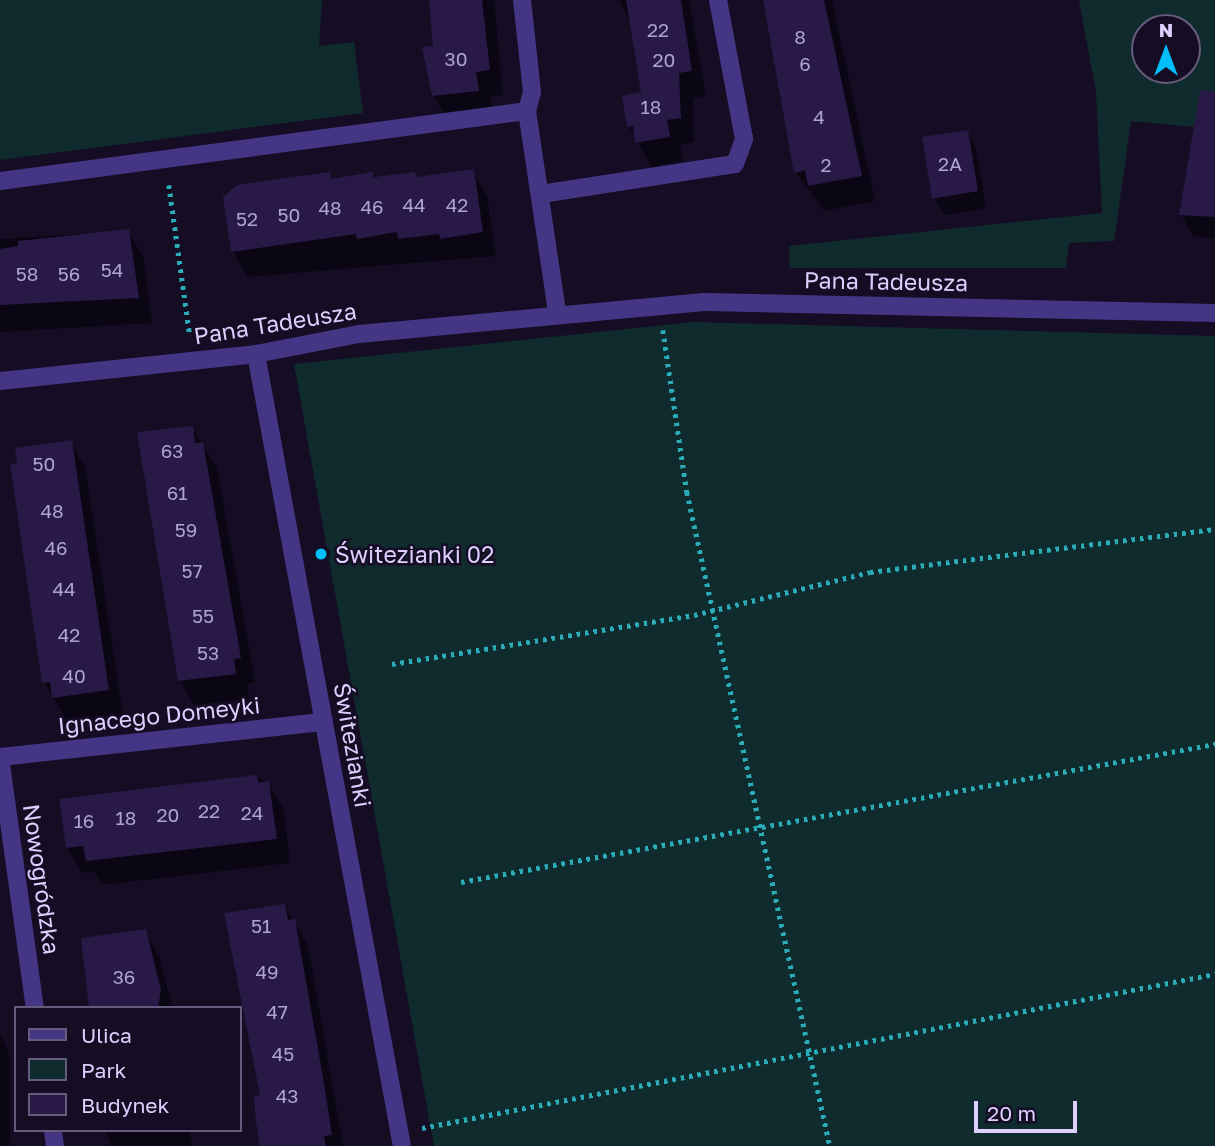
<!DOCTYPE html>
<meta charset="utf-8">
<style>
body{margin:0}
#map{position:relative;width:1215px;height:1146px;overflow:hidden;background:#150d24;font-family:"Golos Text",sans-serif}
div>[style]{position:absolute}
.green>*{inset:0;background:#102b2e}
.shadow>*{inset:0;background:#0007}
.building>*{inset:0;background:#281946}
.path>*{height:4.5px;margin-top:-2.25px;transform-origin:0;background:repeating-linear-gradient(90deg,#2aadb9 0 3.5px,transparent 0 8.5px)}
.street>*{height:18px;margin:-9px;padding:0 9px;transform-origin:9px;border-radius:9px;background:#453685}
.dots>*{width:19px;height:19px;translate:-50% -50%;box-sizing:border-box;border:4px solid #150d24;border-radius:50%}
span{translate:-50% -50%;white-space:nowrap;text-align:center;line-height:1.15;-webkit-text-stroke:5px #150d24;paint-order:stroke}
.number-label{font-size:19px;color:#b0a2d1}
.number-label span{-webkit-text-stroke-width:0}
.street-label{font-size:23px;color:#ddd0ff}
.poi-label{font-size:23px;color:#ddd0ff}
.left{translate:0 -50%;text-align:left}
.legend{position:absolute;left:14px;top:1006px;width:228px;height:126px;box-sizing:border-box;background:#150d24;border:2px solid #655b7c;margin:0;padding:9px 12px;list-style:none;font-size:21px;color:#ddd0ff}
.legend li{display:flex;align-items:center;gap:14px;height:35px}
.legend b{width:35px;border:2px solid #655b7c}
.north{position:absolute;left:1131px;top:14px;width:70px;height:70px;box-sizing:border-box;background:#150d24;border:2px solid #655b7c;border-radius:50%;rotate:0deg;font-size:19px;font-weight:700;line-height:28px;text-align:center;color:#ddd0ff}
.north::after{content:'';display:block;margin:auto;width:24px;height:32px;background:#00bdfb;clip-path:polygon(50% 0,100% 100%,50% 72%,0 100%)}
.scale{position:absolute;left:974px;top:1101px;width:103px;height:32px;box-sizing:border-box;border:4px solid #ddd0ff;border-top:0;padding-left:9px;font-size:21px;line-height:24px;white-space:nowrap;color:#ddd0ff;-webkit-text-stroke:5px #150d24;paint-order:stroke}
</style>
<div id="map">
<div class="green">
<i style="clip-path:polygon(0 0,322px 0,319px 46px,354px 42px,363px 113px,0 160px)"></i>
<i style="clip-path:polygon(evenodd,1079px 0,1215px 0,1215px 129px,1131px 121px,1114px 241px,1069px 243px,1066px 268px,790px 268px,789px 246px,1102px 213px,1096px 92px,1079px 0,1145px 28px,1187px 28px,1187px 70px,1145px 70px,1145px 28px)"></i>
<i style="clip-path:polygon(693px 322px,1215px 336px,1215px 1146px,434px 1146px,294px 364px)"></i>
</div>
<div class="shadow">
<i style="clip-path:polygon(430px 0,494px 0,503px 95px,490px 97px,492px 115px,448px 120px,433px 95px,424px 49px,435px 47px)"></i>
<i style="clip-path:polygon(619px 0,689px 0,706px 96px,693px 98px,694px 142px,680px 145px,683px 161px,652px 167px,629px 127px,624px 97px,643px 94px,632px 26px)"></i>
<i style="clip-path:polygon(765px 0,832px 0,875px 201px,824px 211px,796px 172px)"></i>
<i style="clip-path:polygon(967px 132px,976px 148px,986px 208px,944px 215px,934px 198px)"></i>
<i style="clip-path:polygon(1215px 137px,1215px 238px,1194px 237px,1181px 214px)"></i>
<i style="clip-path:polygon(473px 171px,487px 196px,496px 256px,247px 277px,233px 252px,225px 199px,329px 174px,333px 180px,414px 173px,417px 179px)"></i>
<i style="clip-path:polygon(128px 231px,143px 256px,152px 323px,0 332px,0 239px)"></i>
<i style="clip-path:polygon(192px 428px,217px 468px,255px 682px,247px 684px,249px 699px,194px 705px,180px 681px)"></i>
<i style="clip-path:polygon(71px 442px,85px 467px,123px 715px,68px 723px,44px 682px)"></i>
<i style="clip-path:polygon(256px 776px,268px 783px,283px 808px,290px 863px,102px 885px,94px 871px,82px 873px,67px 848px,61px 800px)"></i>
<i style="clip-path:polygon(284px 905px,308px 946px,343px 1146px,263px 1146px,262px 1096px)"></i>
<i style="clip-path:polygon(145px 931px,159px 956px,173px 1008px,91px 1008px)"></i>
<i style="clip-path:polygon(0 1032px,9px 1054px,10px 1146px,0 1146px)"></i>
<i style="clip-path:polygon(105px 1130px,190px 1130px,192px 1146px,111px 1146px)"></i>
</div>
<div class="building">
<i style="clip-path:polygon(429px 0,482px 0,490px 70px,476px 72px,479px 91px,432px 96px,422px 47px,433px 46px)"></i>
<i style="clip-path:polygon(626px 0,681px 0,692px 71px,679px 73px,681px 118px,667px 120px,670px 137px,635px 143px,633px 126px,627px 127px,622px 96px,641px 92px)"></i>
<i style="clip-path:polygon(763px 0,824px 0,862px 176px,808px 186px,805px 170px,794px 173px)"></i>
<i style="clip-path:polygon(1200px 90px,1215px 92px,1215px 217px,1179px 215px)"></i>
<i style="clip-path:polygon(968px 130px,978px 191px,932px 199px,922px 137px)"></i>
<i style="clip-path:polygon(474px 169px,483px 232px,440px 239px,439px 234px,398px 239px,397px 232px,357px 239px,356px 234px,231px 252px,223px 197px,237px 185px,330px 172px,331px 179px,373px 172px,373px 177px,415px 172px,416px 177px)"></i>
<i style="clip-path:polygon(129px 229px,139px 298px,0 305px,0 249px,18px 246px,18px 241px)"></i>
<i style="clip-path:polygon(193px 426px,195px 443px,203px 442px,241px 658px,234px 659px,236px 674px,178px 681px,137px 432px)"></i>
<i style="clip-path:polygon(72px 440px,109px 690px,52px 698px,50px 682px,42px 683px,10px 464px,17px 463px,15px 448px)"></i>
<i style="clip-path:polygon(257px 775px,258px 783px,269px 781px,277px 839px,86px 861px,83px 846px,66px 848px,59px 799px)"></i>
<i style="clip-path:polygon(285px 904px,288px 920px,295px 919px,324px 1083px,332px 1135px,324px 1136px,326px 1146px,260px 1146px,256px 1122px,254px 1096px,260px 1095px,224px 913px)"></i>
<i style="clip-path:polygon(146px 929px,161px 990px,158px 1008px,89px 1008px,81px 938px)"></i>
</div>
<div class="path">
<i style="left:169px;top:185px;width:152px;rotate:82.1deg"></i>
<i style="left:663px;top:330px;width:164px;rotate:81.6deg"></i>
<i style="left:687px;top:492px;width:669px;rotate:77.67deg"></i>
<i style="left:392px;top:664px;width:306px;rotate:-9.2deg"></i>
<i style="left:694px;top:615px;width:181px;rotate:-13.7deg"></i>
<i style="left:870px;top:572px;width:348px;rotate:-7.1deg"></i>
<i style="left:461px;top:882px;width:767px;rotate:-10.37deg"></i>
<i style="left:422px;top:1128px;width:808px;rotate:-10.99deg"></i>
</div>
<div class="street">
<i style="left:522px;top:0;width:93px;rotate:83.8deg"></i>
<i style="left:532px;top:92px;width:20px;rotate:105deg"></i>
<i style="left:527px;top:111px;width:203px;rotate:81.5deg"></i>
<i style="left:0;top:181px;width:532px;rotate:-7.57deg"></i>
<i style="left:541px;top:194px;width:196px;rotate:-8.8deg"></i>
<i style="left:735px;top:164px;width:27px;rotate:-70deg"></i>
<i style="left:744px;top:139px;width:141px;rotate:-100.6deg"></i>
<i style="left:256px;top:354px;width:805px;rotate:79.56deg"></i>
<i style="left:0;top:381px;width:257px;rotate:-6deg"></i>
<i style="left:256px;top:354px;width:105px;rotate:-11deg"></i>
<i style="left:359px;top:334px;width:349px;rotate:-5.3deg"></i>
<i style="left:707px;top:302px;width:508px;rotate:1.24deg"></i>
<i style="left:0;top:757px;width:326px;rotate:-6.2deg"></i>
<i style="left:0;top:757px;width:253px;rotate:82.1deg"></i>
<i style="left:53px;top:1130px;width:16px;rotate:83deg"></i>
</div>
<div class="dots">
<i style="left:321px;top:554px;background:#00bdfb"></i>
</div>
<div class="number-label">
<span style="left:658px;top:30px">22</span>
<span style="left:800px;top:37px">8</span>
<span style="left:456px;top:59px">30</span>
<span style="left:664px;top:60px">20</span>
<span style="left:805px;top:64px">6</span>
<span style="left:651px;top:107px">18</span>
<span style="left:819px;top:117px">4</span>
<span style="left:950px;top:164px">2A</span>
<span style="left:826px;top:165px">2</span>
<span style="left:414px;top:205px">44</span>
<span style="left:457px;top:205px">42</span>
<span style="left:372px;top:207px">46</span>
<span style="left:330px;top:208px">48</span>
<span style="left:289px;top:215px">50</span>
<span style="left:247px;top:219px">52</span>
<span style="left:112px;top:270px">54</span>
<span style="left:27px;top:274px">58</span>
<span style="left:69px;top:274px">56</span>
<span style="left:172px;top:451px">63</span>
<span style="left:44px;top:464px">50</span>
<span style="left:177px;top:493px">61</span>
<span style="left:52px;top:511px">48</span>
<span style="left:186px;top:530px">59</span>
<span style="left:56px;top:548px">46</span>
<span style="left:192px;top:571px">57</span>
<span style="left:64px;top:589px">44</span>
<span style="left:203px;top:616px">55</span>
<span style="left:69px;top:635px">42</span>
<span style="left:208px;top:653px">53</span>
<span style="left:74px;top:676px">40</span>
<span style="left:209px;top:811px">22</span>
<span style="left:252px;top:813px">24</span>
<span style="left:168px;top:815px">20</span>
<span style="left:126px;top:818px">18</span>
<span style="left:84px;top:821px">16</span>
<span style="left:261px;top:926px">51</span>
<span style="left:267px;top:972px">49</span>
<span style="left:124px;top:977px">36</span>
<span style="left:277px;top:1012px">47</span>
<span style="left:283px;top:1054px">45</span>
<span style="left:287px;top:1096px">43</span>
</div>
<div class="street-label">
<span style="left:886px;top:281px;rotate:1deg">Pana Tadeusza</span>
<span style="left:275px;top:323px;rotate:-9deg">Pana Tadeusza</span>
<span style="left:159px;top:715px;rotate:-6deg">Ignacego Domeyki</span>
<span style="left:353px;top:745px;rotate:80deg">Świtezianki</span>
<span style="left:42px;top:879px;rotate:82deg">Nowogródzka</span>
</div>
<div class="poi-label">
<span class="left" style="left:335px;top:554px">Świtezianki 02</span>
</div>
<ul class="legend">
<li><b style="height:9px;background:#453685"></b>Ulica</li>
<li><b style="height:19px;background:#102b2e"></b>Park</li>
<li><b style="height:19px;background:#281946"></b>Budynek</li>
</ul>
<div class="north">N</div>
<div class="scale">20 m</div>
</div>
